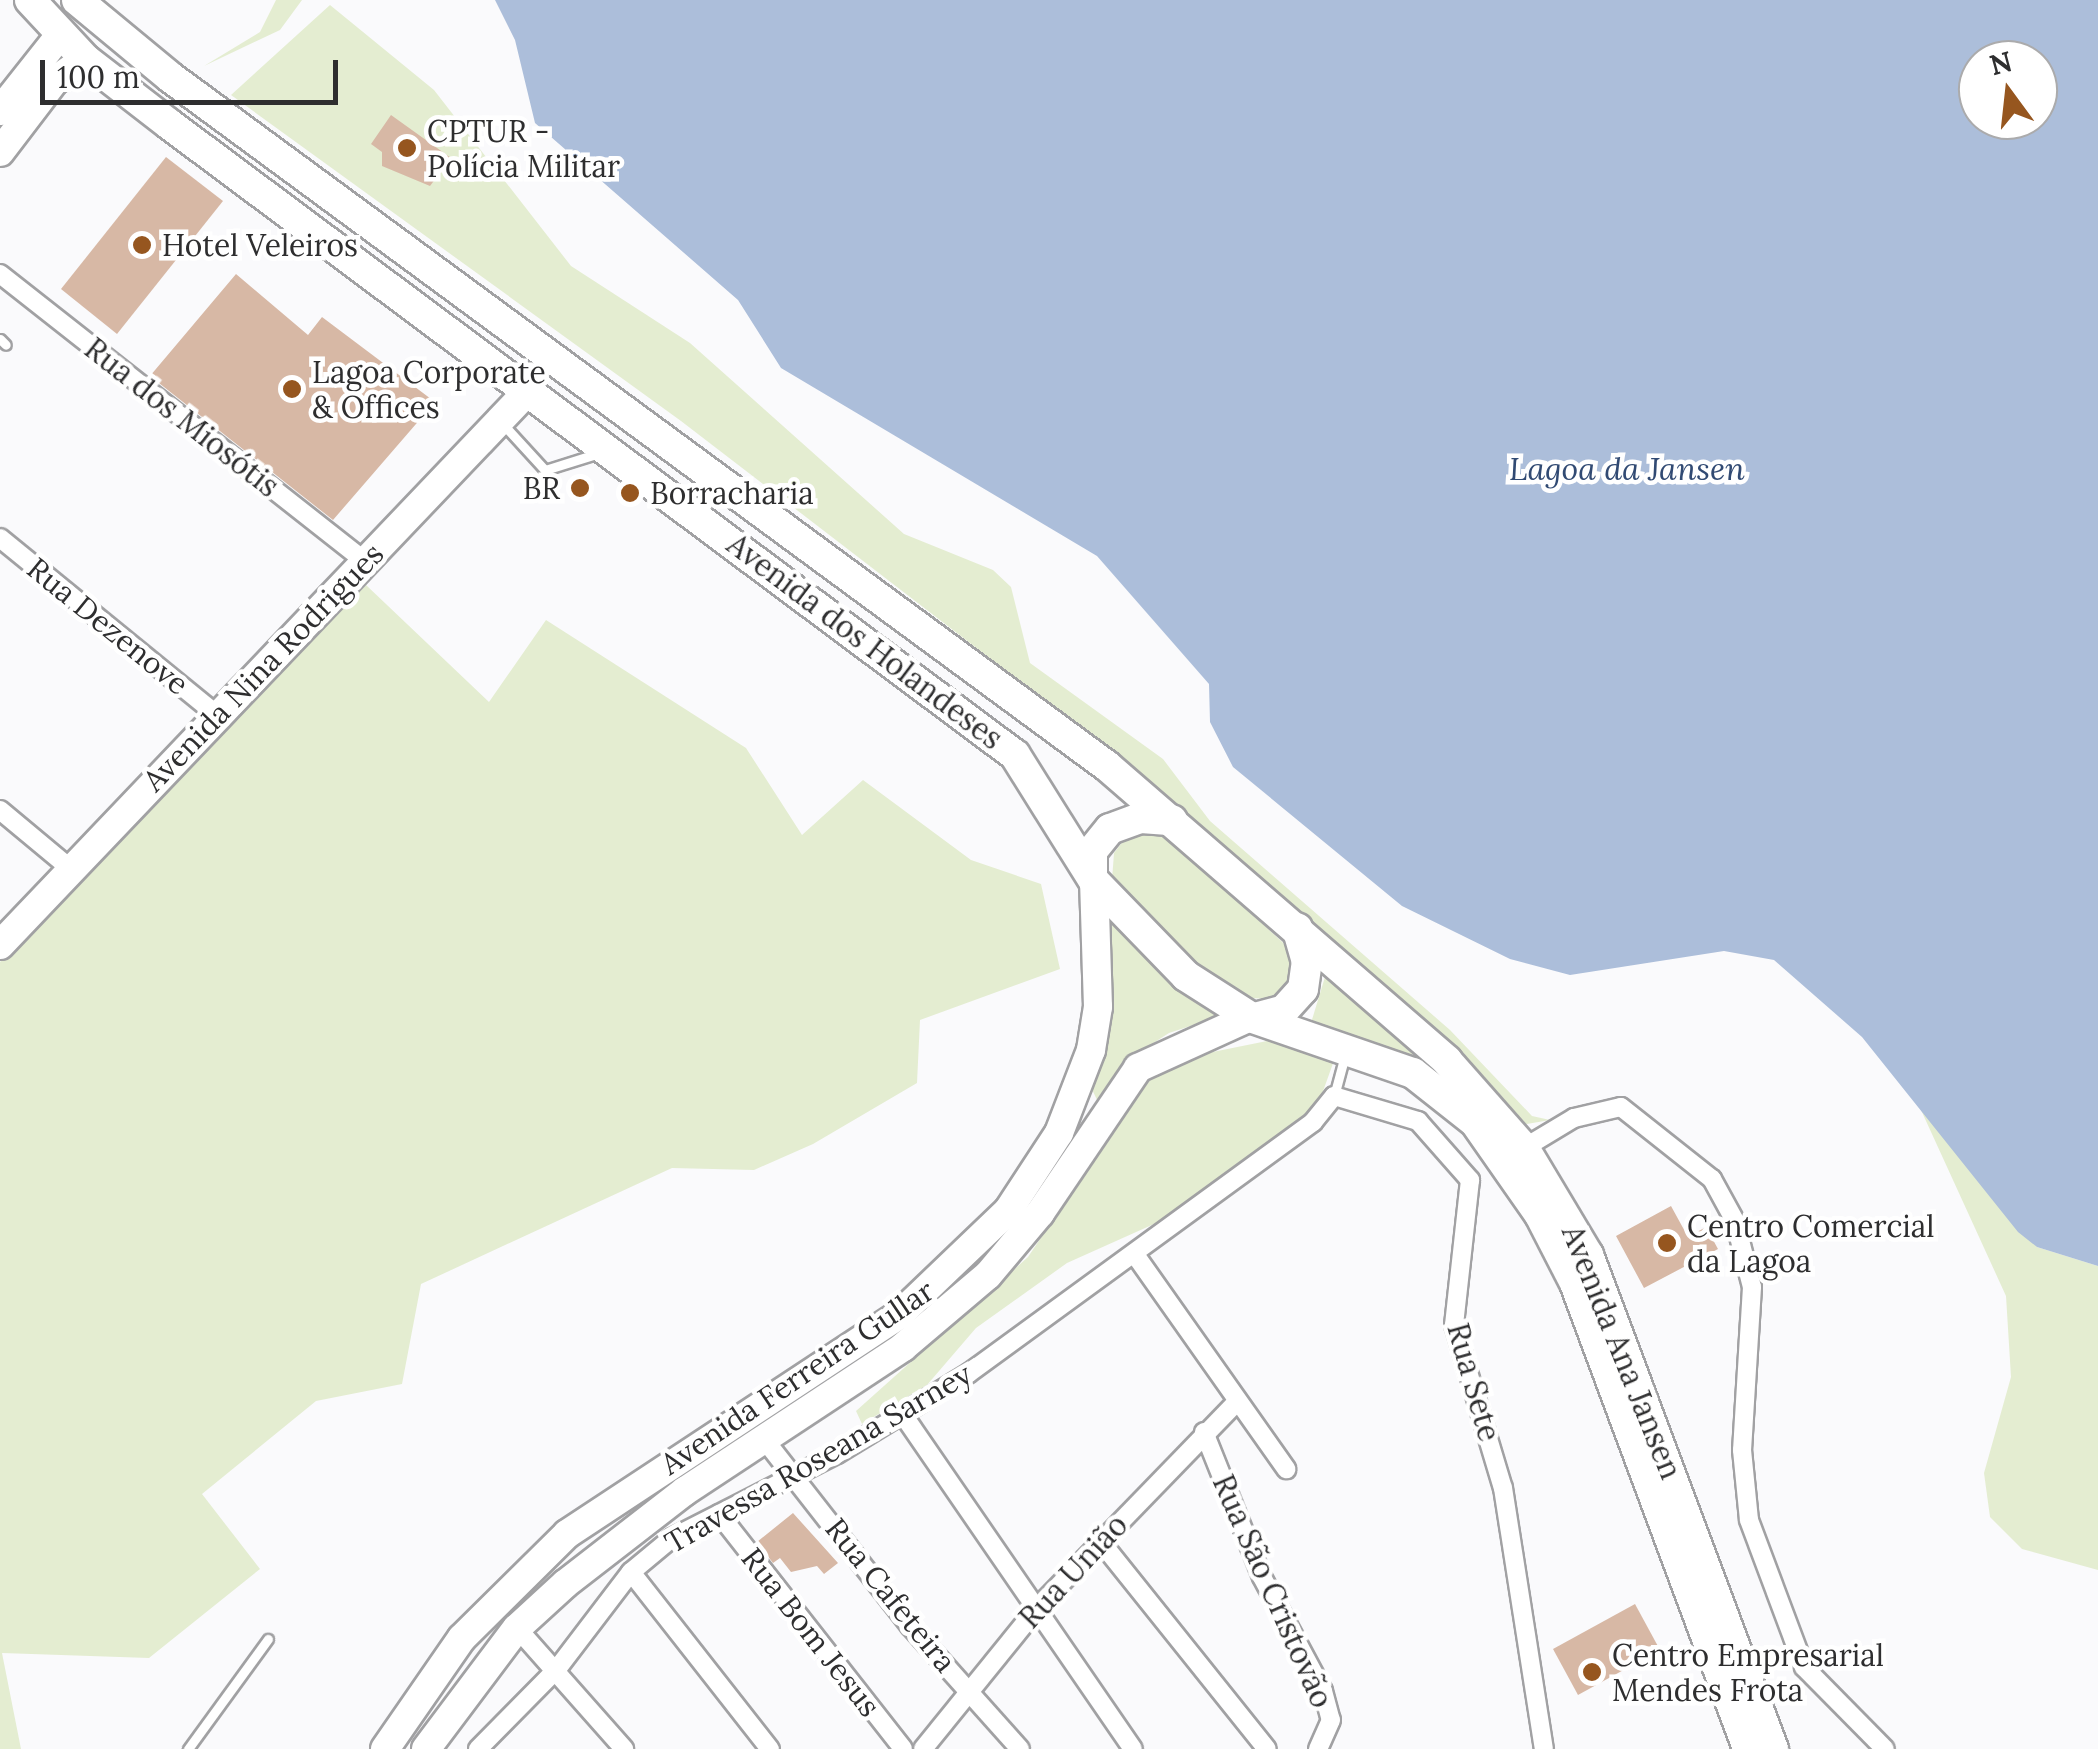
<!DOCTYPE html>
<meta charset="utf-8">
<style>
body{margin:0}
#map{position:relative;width:2098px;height:1749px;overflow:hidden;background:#fafafc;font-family:Lora,serif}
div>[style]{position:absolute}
.green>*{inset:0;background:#e4edd1}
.water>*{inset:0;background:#acbeda}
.building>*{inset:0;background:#d7b8a5}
.roads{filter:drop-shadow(2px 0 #a1a1a3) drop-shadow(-2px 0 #a1a1a3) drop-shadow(0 2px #a1a1a3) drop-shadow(0 -2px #a1a1a3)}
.lane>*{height:9px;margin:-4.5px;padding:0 4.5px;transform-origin:4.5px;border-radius:4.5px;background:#fff}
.street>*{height:18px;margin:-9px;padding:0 9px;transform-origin:9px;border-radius:9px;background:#fff}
.secondary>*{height:28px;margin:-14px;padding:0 14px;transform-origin:14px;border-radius:14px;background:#fff}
.primary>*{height:30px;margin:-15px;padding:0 15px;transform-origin:15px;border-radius:15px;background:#fff}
.dots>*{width:28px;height:28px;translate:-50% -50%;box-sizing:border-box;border:5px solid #fff;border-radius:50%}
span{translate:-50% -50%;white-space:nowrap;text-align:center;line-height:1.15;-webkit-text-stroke:9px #fff;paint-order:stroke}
.poi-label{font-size:30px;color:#2e2e2f}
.left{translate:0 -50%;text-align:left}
.right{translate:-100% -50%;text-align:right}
.street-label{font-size:30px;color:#2e2e2f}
.water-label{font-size:32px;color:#314a73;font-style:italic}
.north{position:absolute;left:1958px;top:40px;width:100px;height:100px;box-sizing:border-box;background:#fff;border:2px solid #ababac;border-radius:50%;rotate:345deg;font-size:28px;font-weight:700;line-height:40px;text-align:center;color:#2e2e2f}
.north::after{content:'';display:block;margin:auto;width:35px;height:45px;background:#96561f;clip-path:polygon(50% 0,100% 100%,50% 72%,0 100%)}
.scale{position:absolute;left:40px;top:60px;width:298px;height:45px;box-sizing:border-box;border:5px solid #2e2e2f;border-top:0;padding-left:12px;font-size:30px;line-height:35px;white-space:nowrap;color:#2e2e2f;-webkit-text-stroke:8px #fff;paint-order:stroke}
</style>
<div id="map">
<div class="green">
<i style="clip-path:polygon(276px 0,302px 0,280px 30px,204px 66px,260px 32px)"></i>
<i style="clip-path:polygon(330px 5px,434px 90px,571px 266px,690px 343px,904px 534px,993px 570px,1011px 587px,1030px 663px,1163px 759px,1210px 821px,1450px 1030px,1532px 1116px,1550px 1120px,1521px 1125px,1130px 766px,681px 421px,231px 95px)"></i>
<i style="clip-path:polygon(366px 585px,489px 702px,546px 620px,746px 748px,802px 835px,863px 780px,971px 860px,1041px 884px,1060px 969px,920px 1020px,917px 1083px,813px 1144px,754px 1170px,672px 1168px,421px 1284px,402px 1384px,316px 1401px,202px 1494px,260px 1569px,149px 1658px,2px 1653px,21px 1749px,0 1749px,0 962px)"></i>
<i style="clip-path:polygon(1147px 831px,1170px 839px,1290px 949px,1290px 987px,1273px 999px,1248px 998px,1195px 966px,1112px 880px,1114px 853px,1127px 836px)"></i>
<i style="clip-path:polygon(1111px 918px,1156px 966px,1224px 1015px,1169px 1033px,1138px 1053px,1097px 1100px,1090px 1085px,1104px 920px)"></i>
<i style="clip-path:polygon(1328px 967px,1412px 1040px,1414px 1058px,1311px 1023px)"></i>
<i style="clip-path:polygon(1267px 1041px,1336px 1055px,1317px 1108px,1183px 1211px,1067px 1263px,976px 1328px,927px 1385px,862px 1424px,856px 1411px,1028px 1257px,1146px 1081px,1178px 1059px)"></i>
<i style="clip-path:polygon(1921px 1110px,2037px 1247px,2098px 1266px,2098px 1570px,2022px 1549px,1990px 1517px,1984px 1473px,2011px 1377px,2006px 1296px)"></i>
</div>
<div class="water">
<i style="clip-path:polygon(evenodd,495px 0,2098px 0,2098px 1266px,2037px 1247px,2018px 1232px,1862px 1037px,1774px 960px,1724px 951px,1570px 975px,1510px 959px,1402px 906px,1233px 767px,1210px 722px,1209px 684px,1097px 556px,781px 368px,738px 300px,535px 123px,515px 40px,495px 0,1978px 60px,2038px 60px,2038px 120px,1978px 120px,1978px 60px)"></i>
</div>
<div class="building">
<i style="clip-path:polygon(391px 115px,451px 158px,430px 186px,382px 166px,382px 152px,371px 144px)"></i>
<i style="clip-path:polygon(166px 157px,223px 201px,117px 334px,61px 289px)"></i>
<i style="clip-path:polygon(236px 274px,308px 335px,322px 317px,435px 402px,333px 520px,150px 376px)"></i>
<i style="clip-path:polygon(1671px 1206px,1688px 1237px,1706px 1227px,1718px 1249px,1644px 1288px,1616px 1236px)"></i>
<i style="clip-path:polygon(793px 1513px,838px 1563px,824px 1574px,817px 1566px,791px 1572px,780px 1558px,773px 1563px,757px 1542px)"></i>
<i style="clip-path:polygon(1635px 1604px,1660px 1650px,1578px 1695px,1553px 1649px)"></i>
</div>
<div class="roads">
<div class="lane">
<i style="left:0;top:339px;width:8px;rotate:45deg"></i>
<i style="left:501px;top:422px;width:65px;rotate:47.5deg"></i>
<i style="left:545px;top:470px;width:53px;rotate:-17.4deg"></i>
<i style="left:1334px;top:1096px;width:42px;rotate:-75deg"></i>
<i style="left:188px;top:1749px;width:136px;rotate:-54deg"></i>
</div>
<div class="street">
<i style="left:0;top:274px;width:463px;rotate:38.2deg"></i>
<i style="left:0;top:538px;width:279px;rotate:39.2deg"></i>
<i style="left:0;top:810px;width:94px;rotate:39.8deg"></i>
<i style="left:1524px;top:1148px;width:58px;rotate:-31deg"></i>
<i style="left:1574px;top:1118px;width:48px;rotate:-13.2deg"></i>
<i style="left:1621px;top:1107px;width:116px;rotate:38.4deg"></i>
<i style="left:1712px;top:1179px;width:48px;rotate:61.3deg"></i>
<i style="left:1735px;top:1221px;width:68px;rotate:75.6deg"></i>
<i style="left:1752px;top:1287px;width:163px;rotate:93.5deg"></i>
<i style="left:1742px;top:1450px;width:70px;rotate:84.3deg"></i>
<i style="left:1749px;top:1520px;width:157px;rotate:69.5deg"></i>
<i style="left:1804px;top:1667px;width:115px;rotate:45.4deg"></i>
<i style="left:1136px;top:1256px;width:261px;rotate:54.8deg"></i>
<i style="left:904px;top:1416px;width:404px;rotate:55.5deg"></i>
<i style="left:1204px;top:1432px;width:156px;rotate:68.2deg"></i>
<i style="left:1262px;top:1577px;width:129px;rotate:61.8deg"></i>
<i style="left:1323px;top:1691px;width:30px;rotate:75deg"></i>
<i style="left:1331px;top:1720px;width:32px;rotate:114deg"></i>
<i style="left:764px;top:1439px;width:237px;rotate:52deg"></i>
<i style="left:910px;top:1626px;width:165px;rotate:48.2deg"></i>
<i style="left:719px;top:1514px;width:298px;rotate:51.9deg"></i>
<i style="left:1101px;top:1542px;width:265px;rotate:51.3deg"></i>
<i style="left:631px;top:1572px;width:225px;rotate:51.9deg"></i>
<i style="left:517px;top:1628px;width:162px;rotate:48.5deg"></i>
<i style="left:478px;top:1749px;width:112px;rotate:-45.4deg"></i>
<i style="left:557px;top:1669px;width:122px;rotate:-52.7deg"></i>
<i style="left:631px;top:1572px;width:53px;rotate:-39.7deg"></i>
<i style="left:672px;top:1538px;width:185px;rotate:-27deg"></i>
<i style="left:837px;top:1454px;width:155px;rotate:-31.5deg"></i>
<i style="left:969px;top:1373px;width:426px;rotate:-36.1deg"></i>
<i style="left:1313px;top:1122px;width:33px;rotate:-51deg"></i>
<i style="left:1334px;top:1096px;width:88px;rotate:16.6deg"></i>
<i style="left:1418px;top:1121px;width:79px;rotate:48.6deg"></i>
<i style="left:1470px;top:1180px;width:146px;rotate:96.3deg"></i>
<i style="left:1454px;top:1325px;width:170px;rotate:73.3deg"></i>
<i style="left:1503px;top:1488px;width:264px;rotate:81.1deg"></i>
<i style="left:923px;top:1749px;width:184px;rotate:-51deg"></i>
<i style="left:1039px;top:1606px;width:281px;rotate:-45.9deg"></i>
</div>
<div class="secondary">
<i style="left:0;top:111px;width:97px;rotate:-51.7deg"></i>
<i style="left:0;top:152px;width:89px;rotate:-52.7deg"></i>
<i style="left:54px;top:81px;width:38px;rotate:-35deg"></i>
<i style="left:0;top:945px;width:765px;rotate:-46.38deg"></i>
<i style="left:385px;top:1749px;width:135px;rotate:-55.3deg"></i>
<i style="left:462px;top:1638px;width:148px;rotate:-44.7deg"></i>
<i style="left:567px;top:1534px;width:398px;rotate:-33.4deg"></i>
<i style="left:899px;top:1315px;width:151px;rotate:-43.7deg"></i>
<i style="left:1008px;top:1211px;width:93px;rotate:-56.8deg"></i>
<i style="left:1059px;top:1133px;width:89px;rotate:-68.9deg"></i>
<i style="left:1091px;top:1050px;width:44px;rotate:-80.8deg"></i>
<i style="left:1098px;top:1007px;width:126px;rotate:-91.8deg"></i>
<i style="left:426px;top:1749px;width:151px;rotate:-53.1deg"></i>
<i style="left:517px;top:1628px;width:65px;rotate:-42.5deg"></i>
<i style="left:565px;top:1584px;width:152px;rotate:-37.8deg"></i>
<i style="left:685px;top:1491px;width:261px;rotate:-33.4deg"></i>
<i style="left:903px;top:1347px;width:111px;rotate:-40.3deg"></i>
<i style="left:988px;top:1275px;width:81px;rotate:-50deg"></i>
<i style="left:1040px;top:1213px;width:175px;rotate:-55.9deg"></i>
<i style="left:1138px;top:1068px;width:123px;rotate:-24.5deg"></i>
</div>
<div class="primary">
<i style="left:30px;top:0;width:81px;rotate:47deg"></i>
<i style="left:85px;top:59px;width:106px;rotate:37.7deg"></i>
<i style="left:169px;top:124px;width:1055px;rotate:36.72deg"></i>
<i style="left:1015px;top:755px;width:149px;rotate:57.9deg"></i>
<i style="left:1094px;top:881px;width:132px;rotate:45.9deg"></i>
<i style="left:1186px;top:976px;width:76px;rotate:32.6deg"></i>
<i style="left:1250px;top:1017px;width:172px;rotate:19deg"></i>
<i style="left:1413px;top:1073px;width:79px;rotate:38.3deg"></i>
<i style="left:1475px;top:1122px;width:113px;rotate:55deg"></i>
<i style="left:1540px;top:1215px;width:76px;rotate:62.8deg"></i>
<i style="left:1575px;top:1283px;width:497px;rotate:69.6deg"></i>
<i style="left:77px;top:0;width:121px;rotate:39.6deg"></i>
<i style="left:170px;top:77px;width:1163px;rotate:36.33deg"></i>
<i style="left:1107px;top:766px;width:450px;rotate:40.9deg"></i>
<i style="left:1447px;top:1061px;width:116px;rotate:48.5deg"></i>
<i style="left:1524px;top:1148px;width:125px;rotate:59.1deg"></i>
<i style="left:1588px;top:1255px;width:528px;rotate:69.47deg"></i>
<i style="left:1092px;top:877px;width:26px;rotate:-90deg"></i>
<i style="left:1092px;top:851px;width:28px;rotate:-51deg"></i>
<i style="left:1110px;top:829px;width:33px;rotate:-20deg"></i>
<i style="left:1141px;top:818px;width:31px;rotate:4deg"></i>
<i style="left:1255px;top:1018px;width:30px;rotate:-15deg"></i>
<i style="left:1284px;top:1010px;width:28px;rotate:-48deg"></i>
<i style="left:1303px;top:989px;width:27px;rotate:-82deg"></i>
<i style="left:1307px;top:962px;width:35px;rotate:-106deg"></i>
</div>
</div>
<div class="dots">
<i style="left:407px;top:148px;background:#96561f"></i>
<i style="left:142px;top:245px;background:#96561f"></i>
<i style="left:292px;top:389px;background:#96561f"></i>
<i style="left:580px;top:488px;background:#96561f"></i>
<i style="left:630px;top:493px;background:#96561f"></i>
<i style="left:1667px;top:1243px;background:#96561f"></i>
<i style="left:1592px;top:1672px;background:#96561f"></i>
</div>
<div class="poi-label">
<span class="left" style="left:427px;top:148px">CPTUR -<br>Polícia Militar</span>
<span class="left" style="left:162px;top:245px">Hotel Veleiros</span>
<span class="left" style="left:312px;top:389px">Lagoa Corporate<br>&amp; Offices</span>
<span class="right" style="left:560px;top:488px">BR</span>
<span class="left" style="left:650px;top:493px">Borracharia</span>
<span class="left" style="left:1687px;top:1243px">Centro Comercial<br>da Lagoa</span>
<span class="left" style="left:1612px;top:1672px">Centro Empresarial<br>Mendes Frota</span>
</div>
<div class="street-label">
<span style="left:182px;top:417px;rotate:38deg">Rua dos Miosótis</span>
<span style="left:108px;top:626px;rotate:39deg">Rua Dezenove</span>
<span style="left:865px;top:641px;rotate:37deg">Avenida dos Holandeses</span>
<span style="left:263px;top:667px;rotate:-46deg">Avenida Nina Rodrigues</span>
<span style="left:1622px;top:1352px;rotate:68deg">Avenida Ana Jansen</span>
<span style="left:797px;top:1377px;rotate:-34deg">Avenida Ferreira Gullar</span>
<span style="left:1474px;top:1382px;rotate:74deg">Rua Sete</span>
<span style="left:818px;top:1458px;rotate:-30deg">Travessa Roseana Sarney</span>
<span style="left:1073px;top:1571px;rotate:-47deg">Rua União</span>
<span style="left:1273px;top:1591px;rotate:66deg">Rua São Cristovão</span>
<span style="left:891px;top:1595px;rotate:51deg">Rua Cafeteira</span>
<span style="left:811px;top:1632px;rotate:52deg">Rua Bom Jesus</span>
</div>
<div class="water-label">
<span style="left:1627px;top:469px">Lagoa da Jansen</span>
</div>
<div class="north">N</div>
<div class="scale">100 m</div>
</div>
